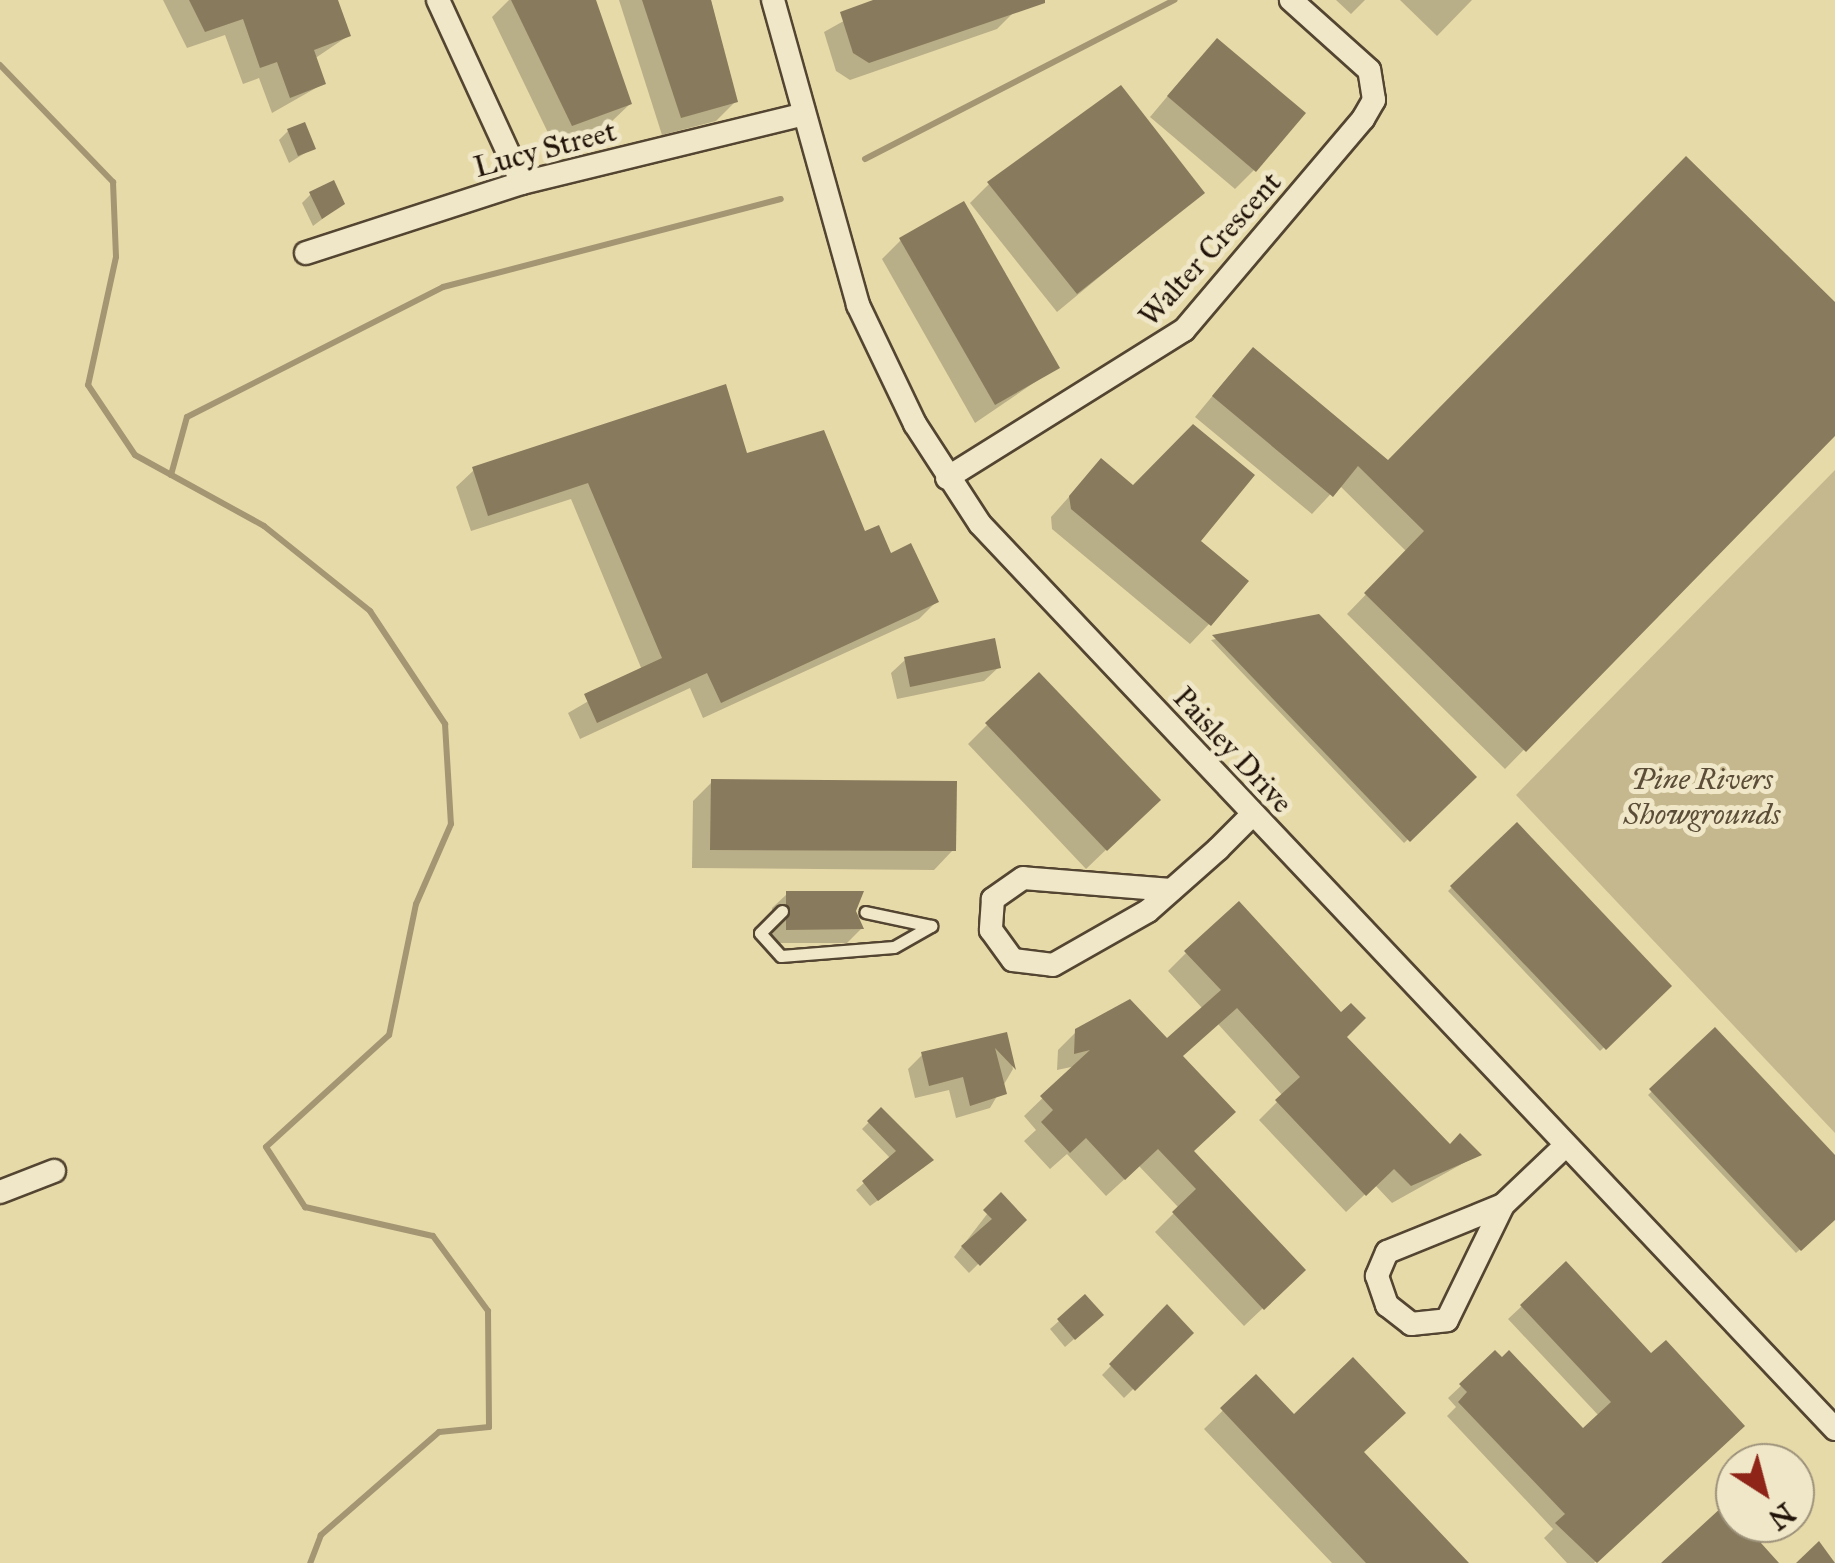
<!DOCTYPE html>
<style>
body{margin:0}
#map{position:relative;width:1835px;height:1563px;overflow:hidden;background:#e7daa9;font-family:"IM FELL Great Primer",serif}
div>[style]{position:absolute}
.green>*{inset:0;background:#c6b88e}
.shadow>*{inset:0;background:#0003}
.stream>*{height:6px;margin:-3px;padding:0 3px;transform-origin:3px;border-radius:3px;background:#a49673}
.building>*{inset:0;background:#887a5c}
.roads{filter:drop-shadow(2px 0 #534531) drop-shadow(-2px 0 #534531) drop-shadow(0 2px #534531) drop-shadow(0 -2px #534531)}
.service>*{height:11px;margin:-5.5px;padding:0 5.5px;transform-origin:5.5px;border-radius:5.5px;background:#efe7c7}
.minor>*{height:22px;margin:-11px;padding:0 11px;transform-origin:11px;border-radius:11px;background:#efe7c7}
span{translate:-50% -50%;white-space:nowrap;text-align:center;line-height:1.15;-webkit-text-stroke:10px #efe7c7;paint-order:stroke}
.street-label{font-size:30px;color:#221309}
.park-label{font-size:30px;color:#5b4d38;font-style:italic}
.north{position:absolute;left:1715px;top:1443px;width:100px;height:100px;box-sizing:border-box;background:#efe7c7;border:2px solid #9d927b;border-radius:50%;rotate:144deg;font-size:28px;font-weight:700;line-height:40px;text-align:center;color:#221309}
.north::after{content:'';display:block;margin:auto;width:35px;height:45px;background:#8f2418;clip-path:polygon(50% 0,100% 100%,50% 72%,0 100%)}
</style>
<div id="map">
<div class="green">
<i style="clip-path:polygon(1835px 470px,1835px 1133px,1516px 795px)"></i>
</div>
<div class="shadow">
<i style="clip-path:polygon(163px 0,336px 0,348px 36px,314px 59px,323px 84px,272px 113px,259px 78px,243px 84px,225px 35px,187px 48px)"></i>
<i style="clip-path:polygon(509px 0,593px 0,630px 104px,610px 123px,553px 143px,492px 17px)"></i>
<i style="clip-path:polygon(619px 0,711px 0,736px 101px,716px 121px,662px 135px)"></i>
<i style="clip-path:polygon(881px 0,1013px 0,1015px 11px,997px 29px,850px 80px,836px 71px,824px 32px)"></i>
<i style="clip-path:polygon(1336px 0,1365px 0,1351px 14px)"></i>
<i style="clip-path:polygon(1400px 0,1472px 0,1437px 36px)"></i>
<i style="clip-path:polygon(1198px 60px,1254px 170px,1235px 189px,1150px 117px)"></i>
<i style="clip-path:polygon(288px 131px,313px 148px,289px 163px,279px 140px)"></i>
<i style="clip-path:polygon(989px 184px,1201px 193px,1057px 312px,970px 203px)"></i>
<i style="clip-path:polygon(311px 194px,342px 204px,313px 226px,302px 203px)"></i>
<i style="clip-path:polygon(901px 240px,1057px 367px,975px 423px,882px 259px)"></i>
<i style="clip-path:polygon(1835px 305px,1835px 433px,1505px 769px,1347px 614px,1407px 552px,1339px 485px,1312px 514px,1195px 417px,1234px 370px,1388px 463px)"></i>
<i style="clip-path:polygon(746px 456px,864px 535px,936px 602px,919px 619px,703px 718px,690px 688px,580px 739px,568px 713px,642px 670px,571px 499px,471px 531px,456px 487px,474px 470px)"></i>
<i style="clip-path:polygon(1101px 461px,1198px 542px,1209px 624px,1190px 644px,1052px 529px,1051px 517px)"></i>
<i style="clip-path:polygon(1318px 617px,1474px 777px,1404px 843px,1211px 640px)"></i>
<i style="clip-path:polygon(906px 659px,999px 667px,984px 681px,897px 699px,891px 673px)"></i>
<i style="clip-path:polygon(987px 725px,1138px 819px,1086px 869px,968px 744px)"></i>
<i style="clip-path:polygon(712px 782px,953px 850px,934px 870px,692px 868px,693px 801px)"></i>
<i style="clip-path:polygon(1517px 826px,1669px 986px,1600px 1051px,1448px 891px)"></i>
<i style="clip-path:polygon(787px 894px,853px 911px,861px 929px,847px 943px,772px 943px,772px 908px)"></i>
<i style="clip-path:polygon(1186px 953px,1344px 1037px,1449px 1147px,1478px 1155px,1392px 1203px,1375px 1185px,1346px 1212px,1259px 1120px,1283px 1096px,1218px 1024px,1181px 1057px,1191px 1151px,1303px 1270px,1244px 1326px,1155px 1232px,1179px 1208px,1139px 1166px,1106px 1196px,1067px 1154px,1050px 1169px,1024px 1141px,1036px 1130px,1024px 1116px,1076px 1066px,1057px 1070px,1058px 1050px,1077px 1031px,1166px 1042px,1203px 1009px,1168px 971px)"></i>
<i style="clip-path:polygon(1715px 1031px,1835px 1158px,1835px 1217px,1796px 1253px,1648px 1095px)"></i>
<i style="clip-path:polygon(1005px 1035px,1013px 1069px,990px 1108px,956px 1118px,949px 1090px,915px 1098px,908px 1069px,923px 1054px)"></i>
<i style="clip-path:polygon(881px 1110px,924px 1167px,870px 1206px,856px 1190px,891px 1159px,862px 1129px)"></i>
<i style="clip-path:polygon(1001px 1196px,1023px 1220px,969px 1273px,954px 1257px)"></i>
<i style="clip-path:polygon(1566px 1265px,1729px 1439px,1594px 1563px,1567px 1563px,1544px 1538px,1553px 1529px,1447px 1416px,1456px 1407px,1448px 1398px,1495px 1354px,1583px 1431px,1599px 1416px,1508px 1319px)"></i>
<i style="clip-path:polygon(1085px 1298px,1091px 1324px,1065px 1347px,1050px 1329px)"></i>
<i style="clip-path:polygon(1167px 1308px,1190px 1333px,1124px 1398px,1102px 1375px)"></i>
<i style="clip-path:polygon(1256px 1378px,1294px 1417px,1361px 1452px,1466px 1563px,1332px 1563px,1204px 1429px)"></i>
</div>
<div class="stream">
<i style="left:0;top:65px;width:163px;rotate:46deg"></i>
<i style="left:113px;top:182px;width:75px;rotate:87.7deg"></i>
<i style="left:116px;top:257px;width:131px;rotate:102.3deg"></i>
<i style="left:88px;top:385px;width:84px;rotate:56.1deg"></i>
<i style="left:135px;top:455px;width:147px;rotate:28.8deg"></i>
<i style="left:264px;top:526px;width:136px;rotate:38.7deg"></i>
<i style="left:370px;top:611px;width:136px;rotate:56.4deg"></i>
<i style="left:445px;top:724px;width:100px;rotate:86.6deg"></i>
<i style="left:451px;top:824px;width:87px;rotate:113.6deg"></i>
<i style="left:416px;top:904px;width:134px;rotate:101.6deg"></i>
<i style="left:389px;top:1035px;width:166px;rotate:137.7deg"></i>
<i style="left:266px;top:1147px;width:72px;rotate:57deg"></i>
<i style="left:305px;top:1207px;width:131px;rotate:12.8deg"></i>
<i style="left:433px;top:1236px;width:93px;rotate:53.7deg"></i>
<i style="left:488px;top:1311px;width:116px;rotate:89.5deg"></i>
<i style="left:489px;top:1427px;width:50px;rotate:174.3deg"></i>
<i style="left:439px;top:1432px;width:157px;rotate:138.9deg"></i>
<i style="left:321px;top:1535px;width:30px;rotate:111deg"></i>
<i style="left:865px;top:159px;width:348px;rotate:-27.2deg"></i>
<i style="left:171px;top:475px;width:60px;rotate:-74.6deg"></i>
<i style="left:187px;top:417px;width:287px;rotate:-26.9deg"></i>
<i style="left:443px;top:287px;width:349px;rotate:-14.6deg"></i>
</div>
<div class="building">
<i style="clip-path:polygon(189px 0,338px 0,351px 36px,314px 50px,326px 84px,290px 98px,277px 62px,260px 68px,243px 19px,205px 32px)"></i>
<i style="clip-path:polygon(511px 0,596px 0,632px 104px,572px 126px)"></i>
<i style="clip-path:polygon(642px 0,711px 0,738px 102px,681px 118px)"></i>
<i style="clip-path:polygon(873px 0,1045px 0,1045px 3px,869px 63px,853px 53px,840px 12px)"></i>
<i style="clip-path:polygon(1217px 38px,1306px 113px,1256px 172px,1167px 96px)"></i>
<i style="clip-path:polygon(1121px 85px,1205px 193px,1077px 294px,987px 182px)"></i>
<i style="clip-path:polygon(305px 122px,316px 149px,298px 156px,287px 129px)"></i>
<i style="clip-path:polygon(1686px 156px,1835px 302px,1835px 436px,1526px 752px,1364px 593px,1424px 531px,1358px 466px,1333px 497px,1212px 396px,1253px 347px,1388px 460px)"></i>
<i style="clip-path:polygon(334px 180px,345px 204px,322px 219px,309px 192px)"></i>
<i style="clip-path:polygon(964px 201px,1060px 368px,995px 405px,899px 238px)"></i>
<i style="clip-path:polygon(726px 384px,747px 453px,824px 430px,865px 531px,879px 525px,891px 553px,911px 543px,939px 602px,721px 703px,707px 673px,597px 723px,584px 694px,662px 658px,588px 483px,488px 516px,472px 467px)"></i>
<i style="clip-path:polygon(1193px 424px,1255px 475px,1201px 541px,1249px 581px,1211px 626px,1071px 509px,1069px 496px,1101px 458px,1133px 485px)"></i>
<i style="clip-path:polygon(1319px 614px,1477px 777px,1410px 842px,1212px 635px)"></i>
<i style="clip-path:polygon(995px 638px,1001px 668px,910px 687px,904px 657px)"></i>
<i style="clip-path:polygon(1039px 672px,1161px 800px,1107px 851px,985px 723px)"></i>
<i style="clip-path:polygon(711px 779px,957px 781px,956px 851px,710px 850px)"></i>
<i style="clip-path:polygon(1517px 822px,1672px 986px,1606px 1050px,1450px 886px)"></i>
<i style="clip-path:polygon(786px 891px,864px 891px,856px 911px,864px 929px,786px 930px)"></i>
<i style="clip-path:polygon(1239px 901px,1341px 1012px,1351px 1003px,1366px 1018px,1347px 1037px,1450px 1144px,1460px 1133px,1482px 1155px,1411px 1186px,1394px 1169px,1366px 1196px,1275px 1100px,1300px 1077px,1237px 1008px,1183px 1056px,1236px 1112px,1194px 1151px,1306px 1270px,1264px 1310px,1172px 1212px,1196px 1189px,1158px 1149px,1125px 1180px,1086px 1138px,1070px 1153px,1041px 1122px,1053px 1110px,1040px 1096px,1090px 1050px,1074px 1054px,1075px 1029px,1130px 999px,1167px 1038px,1221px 990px,1184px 951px)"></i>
<i style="clip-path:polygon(1715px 1027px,1835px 1155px,1835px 1220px,1801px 1251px,1649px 1089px)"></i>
<i style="clip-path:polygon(1007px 1032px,1016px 1070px,995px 1048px,1007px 1094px,970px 1106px,963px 1077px,929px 1086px,921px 1052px)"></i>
<i style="clip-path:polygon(881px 1107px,934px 1160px,878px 1201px,862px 1181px,896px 1151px,867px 1121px)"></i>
<i style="clip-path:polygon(1001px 1192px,1027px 1220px,980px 1266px,961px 1246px,992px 1219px,983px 1210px)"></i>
<i style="clip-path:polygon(1566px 1261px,1651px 1353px,1666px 1340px,1745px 1426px,1597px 1563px,1555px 1523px,1565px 1514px,1458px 1402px,1467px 1392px,1459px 1384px,1495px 1350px,1502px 1357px,1509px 1350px,1583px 1428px,1611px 1402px,1520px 1305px)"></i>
<i style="clip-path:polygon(1085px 1294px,1104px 1315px,1075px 1340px,1057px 1319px)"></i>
<i style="clip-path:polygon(1167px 1304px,1194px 1333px,1135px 1391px,1109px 1364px)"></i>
<i style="clip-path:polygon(1353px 1357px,1406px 1413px,1364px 1452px,1469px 1563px,1366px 1563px,1220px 1408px,1256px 1374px,1294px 1414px)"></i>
<i style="clip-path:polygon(1735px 1495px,1735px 1523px,1783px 1523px,1761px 1543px,1779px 1563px,1661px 1563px)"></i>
<i style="clip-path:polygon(1819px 1541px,1835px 1563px,1796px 1563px)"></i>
</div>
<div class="roads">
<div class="service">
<i style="left:782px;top:911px;width:31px;rotate:135deg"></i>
<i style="left:760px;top:933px;width:31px;rotate:48deg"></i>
<i style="left:781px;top:956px;width:113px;rotate:-4.6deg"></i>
<i style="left:894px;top:947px;width:43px;rotate:-29.6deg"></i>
<i style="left:931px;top:926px;width:67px;rotate:-168deg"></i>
</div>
<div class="minor">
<i style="left:438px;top:0;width:201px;rotate:65.3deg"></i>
<i style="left:773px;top:0;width:317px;rotate:74.4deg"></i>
<i style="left:858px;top:305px;width:132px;rotate:64.4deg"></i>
<i style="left:915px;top:424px;width:119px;rotate:57deg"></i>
<i style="left:980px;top:524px;width:1245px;rotate:46.63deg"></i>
<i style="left:306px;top:253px;width:227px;rotate:-18deg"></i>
<i style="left:522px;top:183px;width:288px;rotate:-13.7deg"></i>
<i style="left:947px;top:478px;width:279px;rotate:-32deg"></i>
<i style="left:1184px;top:330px;width:277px;rotate:-49.7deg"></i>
<i style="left:1363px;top:119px;width:22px;rotate:-60deg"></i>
<i style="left:1374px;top:100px;width:30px;rotate:-99deg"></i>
<i style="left:1369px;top:70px;width:105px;rotate:-138.1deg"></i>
<i style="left:1171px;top:890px;width:148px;rotate:-175.4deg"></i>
<i style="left:1023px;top:878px;width:37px;rotate:145deg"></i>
<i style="left:993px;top:899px;width:31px;rotate:94deg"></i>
<i style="left:991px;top:930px;width:37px;rotate:54deg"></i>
<i style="left:1013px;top:960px;width:40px;rotate:7.1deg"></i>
<i style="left:1053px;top:965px;width:109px;rotate:-29.6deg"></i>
<i style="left:1148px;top:911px;width:94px;rotate:-41.5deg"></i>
<i style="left:1218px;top:849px;width:48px;rotate:-45deg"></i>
<i style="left:0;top:1192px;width:58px;rotate:-21.3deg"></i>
<i style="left:1503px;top:1205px;width:125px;rotate:157.9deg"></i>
<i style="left:1387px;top:1252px;width:26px;rotate:113deg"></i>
<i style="left:1377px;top:1276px;width:31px;rotate:71deg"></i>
<i style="left:1387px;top:1305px;width:31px;rotate:38deg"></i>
<i style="left:1411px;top:1324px;width:36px;rotate:-6deg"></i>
<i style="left:1447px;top:1320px;width:128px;rotate:-64deg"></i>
<i style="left:1503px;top:1205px;width:86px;rotate:-43.6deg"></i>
</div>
</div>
<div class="street-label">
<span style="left:545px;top:149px;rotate:-15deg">Lucy Street</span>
<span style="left:1210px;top:249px;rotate:-48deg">Walter Crescent</span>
<span style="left:1233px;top:750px;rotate:47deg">Paisley Drive</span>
</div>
<div class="park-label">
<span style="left:1702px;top:796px">Pine Rivers<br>Showgrounds</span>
</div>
<div class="north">N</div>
</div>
